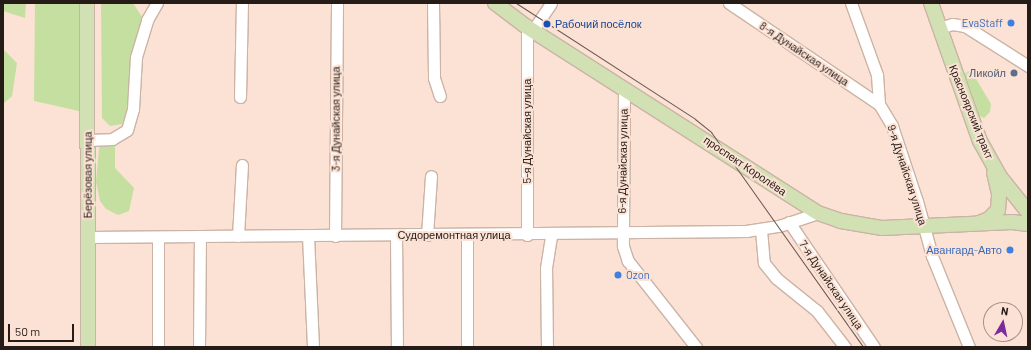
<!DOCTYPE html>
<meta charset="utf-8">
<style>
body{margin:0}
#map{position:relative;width:1031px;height:350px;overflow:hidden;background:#fce2d4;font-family:Barlow,sans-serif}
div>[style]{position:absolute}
.green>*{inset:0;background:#c5dfa1}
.roads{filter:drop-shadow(1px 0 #cbb3a5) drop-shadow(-1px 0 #cbb3a5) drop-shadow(0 1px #cbb3a5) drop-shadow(0 -1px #cbb3a5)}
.minor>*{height:11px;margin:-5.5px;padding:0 5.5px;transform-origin:5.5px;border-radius:5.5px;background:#fff}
.major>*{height:14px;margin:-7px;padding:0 7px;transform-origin:7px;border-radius:7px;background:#d1e1b3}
.tram>*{height:1px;margin:-0.5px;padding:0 0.5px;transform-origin:0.5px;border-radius:0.5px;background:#685952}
.dots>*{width:11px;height:11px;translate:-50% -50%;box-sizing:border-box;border:2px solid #fce2d4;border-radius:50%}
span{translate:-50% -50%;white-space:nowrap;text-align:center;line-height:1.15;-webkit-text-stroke:4px #fce2d4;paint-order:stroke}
.shop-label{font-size:11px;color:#366cbe}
.right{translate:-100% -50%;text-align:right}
.left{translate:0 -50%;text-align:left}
.transit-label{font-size:11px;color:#164399}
.street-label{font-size:11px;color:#251c17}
.service-label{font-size:11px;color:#4e5e75}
.frame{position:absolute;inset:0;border:4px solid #251c17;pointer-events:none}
.north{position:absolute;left:983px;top:302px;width:40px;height:40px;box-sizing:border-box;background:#fce2d4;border:1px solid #a69388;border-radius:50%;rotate:9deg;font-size:11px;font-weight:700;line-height:16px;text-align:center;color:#251c17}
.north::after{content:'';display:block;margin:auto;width:14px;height:18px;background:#7c2b9c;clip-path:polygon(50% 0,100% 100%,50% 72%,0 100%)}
.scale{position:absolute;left:8px;top:324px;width:66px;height:18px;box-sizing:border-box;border:2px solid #251c17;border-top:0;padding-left:5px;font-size:12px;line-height:14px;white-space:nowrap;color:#251c17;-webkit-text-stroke:3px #fce2d4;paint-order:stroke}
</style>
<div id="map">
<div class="green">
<i style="clip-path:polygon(3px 3px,26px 3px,25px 18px,3px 11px)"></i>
<i style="clip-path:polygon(35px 3px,79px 3px,79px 111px,34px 101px)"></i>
<i style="clip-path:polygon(101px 3px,133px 3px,144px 20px,127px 112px,123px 124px,110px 126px,102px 118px)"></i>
<i style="clip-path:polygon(3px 49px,17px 63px,12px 96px,3px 104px)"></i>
<i style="clip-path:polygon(968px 71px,972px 72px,991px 104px,990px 112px,984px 118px,980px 116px,965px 74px)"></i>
<i style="clip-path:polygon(105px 142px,115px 145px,115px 168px,134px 188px,129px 211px,118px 215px,106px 209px,100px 201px,96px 182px,99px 148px)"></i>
</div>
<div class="roads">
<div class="minor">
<i style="left:433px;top:3px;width:75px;rotate:89.2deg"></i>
<i style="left:434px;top:78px;width:19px;rotate:72deg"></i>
<i style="left:729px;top:3px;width:181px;rotate:34deg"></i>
<i style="left:851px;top:3px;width:77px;rotate:70.1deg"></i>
<i style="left:877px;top:75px;width:29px;rotate:86deg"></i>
<i style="left:879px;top:104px;width:26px;rotate:59deg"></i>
<i style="left:892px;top:126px;width:79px;rotate:71.6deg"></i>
<i style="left:917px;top:201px;width:57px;rotate:74.7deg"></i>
<i style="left:932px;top:256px;width:98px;rotate:67.9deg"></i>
<i style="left:939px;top:28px;width:14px;rotate:-17deg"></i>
<i style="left:952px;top:24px;width:13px;rotate:9deg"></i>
<i style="left:965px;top:26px;width:75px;rotate:32.4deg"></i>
<i style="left:533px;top:30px;width:32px;rotate:-56deg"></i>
<i style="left:624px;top:88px;width:158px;rotate:90.4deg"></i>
<i style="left:623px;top:246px;width:16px;rotate:72deg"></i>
<i style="left:628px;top:261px;width:110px;rotate:51.7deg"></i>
<i style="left:240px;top:97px;width:94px;rotate:-88.8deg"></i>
<i style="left:87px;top:140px;width:25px;rotate:-2deg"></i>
<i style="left:112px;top:139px;width:17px;rotate:-31deg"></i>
<i style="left:127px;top:130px;width:22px;rotate:-74deg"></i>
<i style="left:133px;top:109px;width:52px;rotate:-86.7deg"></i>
<i style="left:136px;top:57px;width:39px;rotate:-73deg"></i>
<i style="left:147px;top:20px;width:20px;rotate:-60deg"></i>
<i style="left:789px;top:222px;width:151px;rotate:55.8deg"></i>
<i style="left:761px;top:230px;width:33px;rotate:85deg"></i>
<i style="left:764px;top:263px;width:19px;rotate:51deg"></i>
<i style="left:776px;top:278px;width:53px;rotate:38.8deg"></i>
<i style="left:817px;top:311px;width:46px;rotate:52.1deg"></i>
<i style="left:427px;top:235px;width:59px;rotate:-86.1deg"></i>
<i style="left:527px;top:235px;width:208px;rotate:-90deg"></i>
<i style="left:238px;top:236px;width:71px;rotate:-86.8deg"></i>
<i style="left:308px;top:236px;width:111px;rotate:87.4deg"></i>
<i style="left:335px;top:236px;width:233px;rotate:-89.5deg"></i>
<i style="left:396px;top:236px;width:111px;rotate:89.5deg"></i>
<i style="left:88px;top:237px;width:658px;rotate:-0.52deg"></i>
<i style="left:746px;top:231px;width:33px;rotate:-9deg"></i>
<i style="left:779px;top:226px;width:41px;rotate:-18.4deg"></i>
<i style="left:158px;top:237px;width:110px;rotate:90deg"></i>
<i style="left:199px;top:347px;width:110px;rotate:-89.5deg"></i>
<i style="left:467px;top:347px;width:112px;rotate:-90deg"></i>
<i style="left:547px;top:347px;width:79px;rotate:-90.7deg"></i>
<i style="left:546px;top:268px;width:33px;rotate:-81deg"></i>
</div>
<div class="major">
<i style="left:87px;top:3px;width:344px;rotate:89.8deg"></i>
<i style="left:495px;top:3px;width:40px;rotate:37deg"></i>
<i style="left:527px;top:27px;width:345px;rotate:32.6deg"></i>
<i style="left:818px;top:213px;width:24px;rotate:19deg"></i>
<i style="left:841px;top:221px;width:42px;rotate:9.7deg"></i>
<i style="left:882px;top:228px;width:130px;rotate:-2.6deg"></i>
<i style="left:1012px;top:222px;width:16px;rotate:7deg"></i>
<i style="left:931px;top:3px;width:146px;rotate:70.5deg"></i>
<i style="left:980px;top:141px;width:41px;rotate:60.9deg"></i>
<i style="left:1000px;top:177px;width:45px;rotate:51.3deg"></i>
<i style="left:979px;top:223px;width:11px;rotate:-22deg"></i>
<i style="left:989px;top:219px;width:13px;rotate:-45deg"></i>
<i style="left:998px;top:210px;width:16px;rotate:-86deg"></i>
<i style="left:999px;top:194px;width:22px;rotate:-103deg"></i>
</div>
</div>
<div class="tram">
<i style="left:516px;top:3px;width:213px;rotate:32.9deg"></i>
<i style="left:695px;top:119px;width:21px;rotate:39deg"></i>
<i style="left:711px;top:132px;width:263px;rotate:54.7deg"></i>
</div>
<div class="dots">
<i style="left:1011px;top:23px;background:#3f7fe0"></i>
<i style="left:547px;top:24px;background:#1a4fb4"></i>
<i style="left:1014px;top:73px;background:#5c6f8a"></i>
<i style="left:1010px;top:250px;background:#3f7fe0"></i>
<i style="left:618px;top:275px;background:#3f7fe0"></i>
</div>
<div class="shop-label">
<span class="right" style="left:1003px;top:23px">EvaStaff</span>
<span class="right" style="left:1002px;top:250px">Авангард-Авто</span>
<span class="left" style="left:626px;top:275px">Ozon</span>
</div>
<div class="transit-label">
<span class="left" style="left:555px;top:24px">Рабочий посёлок</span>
</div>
<div class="street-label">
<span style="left:804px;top:54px;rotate:34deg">8-я Дунайская улица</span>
<span style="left:971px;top:112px;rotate:68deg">Красноярский тракт</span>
<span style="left:336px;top:119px;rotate:-90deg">3-я Дунайская улица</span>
<span style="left:527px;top:131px;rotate:-90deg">5-я Дунайская улица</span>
<span style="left:623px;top:161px;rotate:-89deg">6-я Дунайская улица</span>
<span style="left:745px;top:166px;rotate:34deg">проспект Королёва</span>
<span style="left:88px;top:175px;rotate:-90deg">Берёзовая улица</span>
<span style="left:907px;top:175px;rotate:72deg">9-я Дунайская улица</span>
<span style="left:454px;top:235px">Судоремонтная улица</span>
<span style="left:831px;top:285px;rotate:56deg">7-я Дунайская улица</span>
</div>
<div class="service-label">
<span class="right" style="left:1006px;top:73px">Ликойл</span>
</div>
<div class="frame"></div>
<div class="north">N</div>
<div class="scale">50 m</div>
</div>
